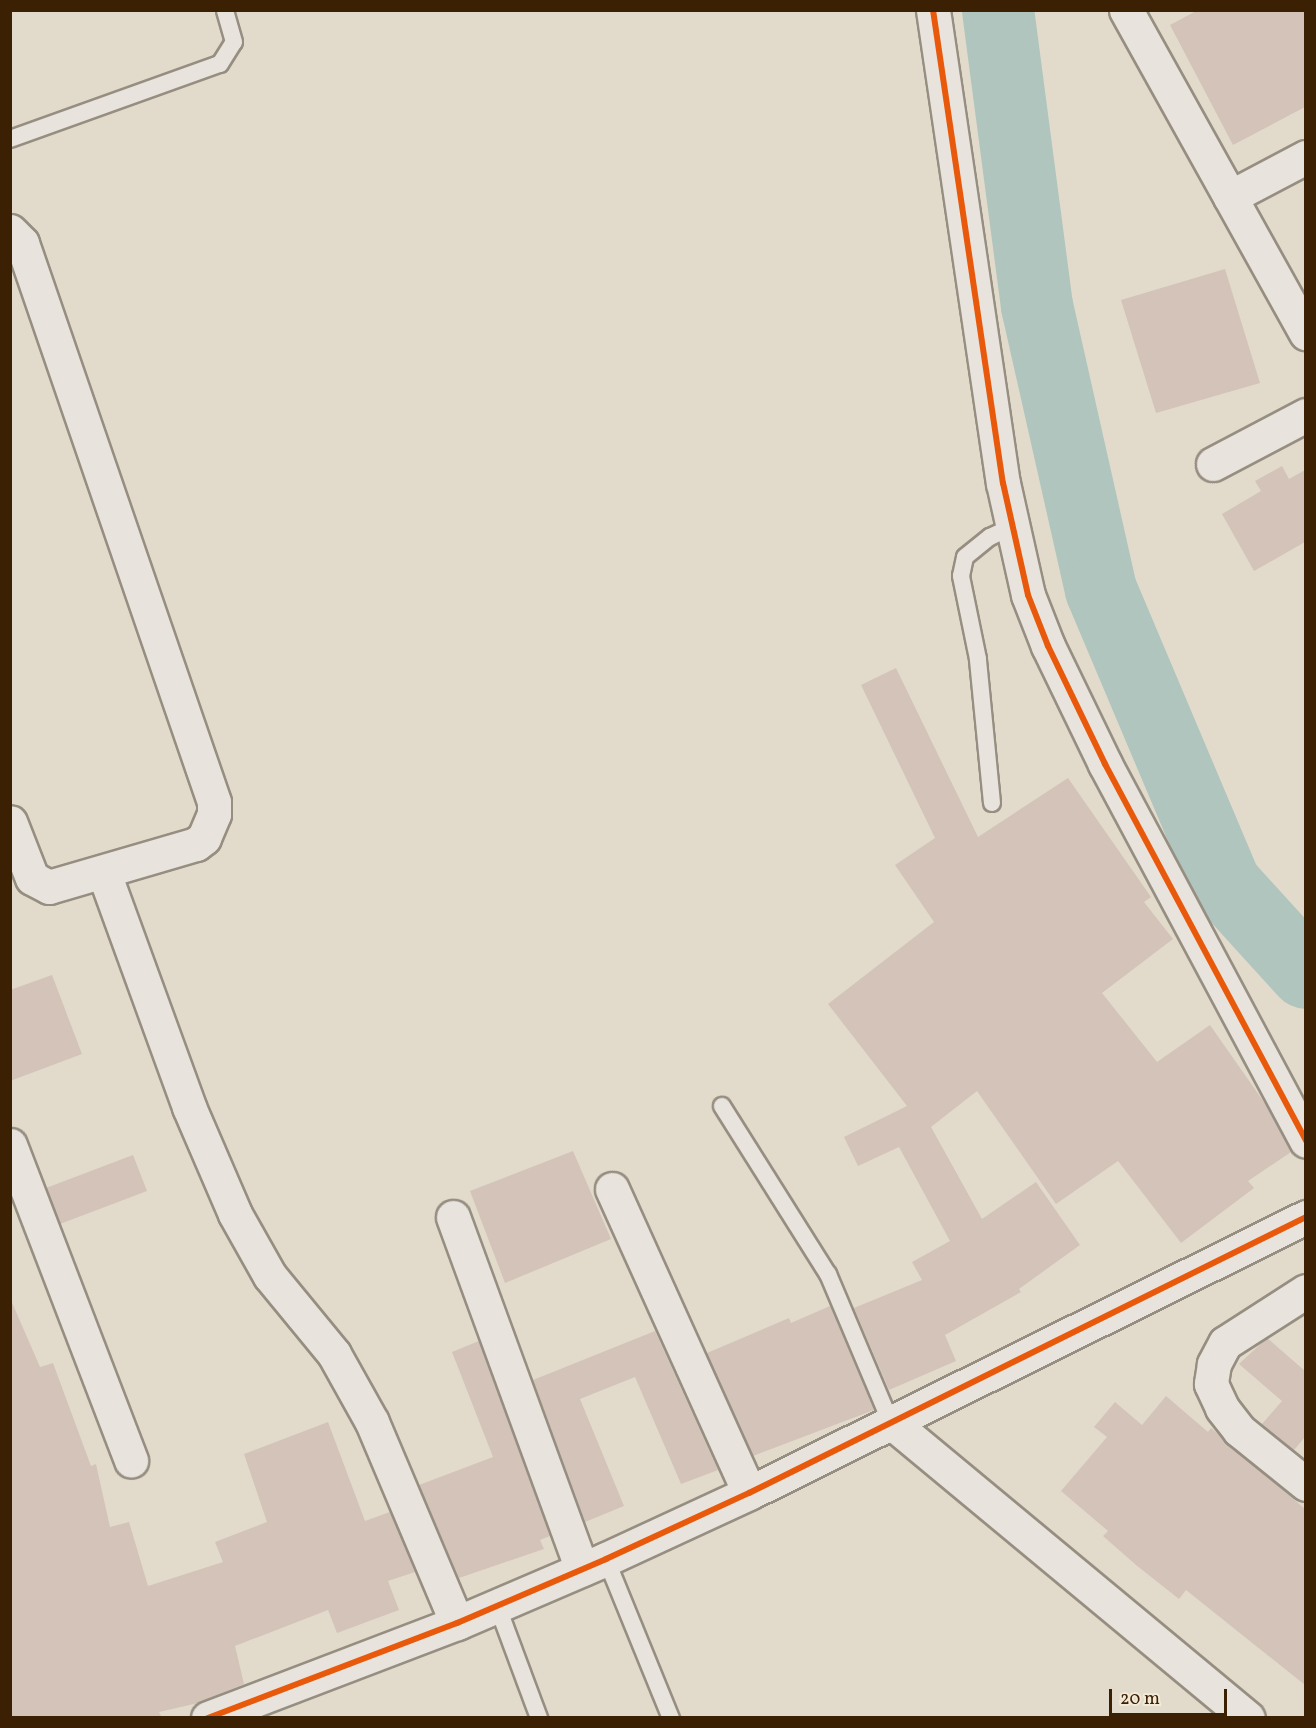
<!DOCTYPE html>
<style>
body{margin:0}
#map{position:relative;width:1316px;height:1728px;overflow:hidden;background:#e2dbcb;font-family:Vollkorn,serif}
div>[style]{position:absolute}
.river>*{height:72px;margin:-36px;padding:0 36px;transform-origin:36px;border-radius:36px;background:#afc5be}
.building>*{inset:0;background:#d3c3b9}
.roads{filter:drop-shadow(2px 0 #968e81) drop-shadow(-2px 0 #968e81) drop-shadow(0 2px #968e81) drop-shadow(0 -2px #968e81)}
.service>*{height:16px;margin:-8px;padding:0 8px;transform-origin:8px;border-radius:8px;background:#e8e4dd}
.minor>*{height:33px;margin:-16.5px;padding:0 16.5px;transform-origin:16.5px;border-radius:16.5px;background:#e8e4dd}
.tertiary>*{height:33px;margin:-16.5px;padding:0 16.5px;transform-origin:16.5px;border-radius:16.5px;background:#e8e4dd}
.cycleway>*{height:6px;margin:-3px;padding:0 3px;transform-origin:3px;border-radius:3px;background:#e8590c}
span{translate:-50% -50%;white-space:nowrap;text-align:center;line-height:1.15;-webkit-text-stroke:4.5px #f2ead7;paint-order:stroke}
.frame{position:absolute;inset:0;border:12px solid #3c2004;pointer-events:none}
.scale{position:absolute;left:1109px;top:1689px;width:118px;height:27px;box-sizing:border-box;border:3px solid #3c2004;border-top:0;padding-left:8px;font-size:18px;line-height:21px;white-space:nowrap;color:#3c2004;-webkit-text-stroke:4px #f2ead7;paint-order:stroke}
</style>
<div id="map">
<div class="river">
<i style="left:998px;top:10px;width:299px;rotate:82.5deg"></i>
<i style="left:1037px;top:306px;width:291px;rotate:77.3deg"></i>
<i style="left:1101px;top:590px;width:319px;rotate:67.1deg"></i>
<i style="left:1225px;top:884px;width:120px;rotate:47.7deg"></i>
</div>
<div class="building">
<i style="clip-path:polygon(1198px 10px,1305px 10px,1305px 107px,1233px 145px,1170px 25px)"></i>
<i style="clip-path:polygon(1225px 269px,1260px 383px,1156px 413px,1121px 300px)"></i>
<i style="clip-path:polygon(1282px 466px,1289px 479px,1305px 470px,1305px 542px,1254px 571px,1222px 514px,1261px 491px,1255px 481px)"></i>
<i style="clip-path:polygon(896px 668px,978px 837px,1068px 778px,1151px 897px,1144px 902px,1173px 939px,1102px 993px,1157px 1062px,1210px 1025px,1266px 1105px,1291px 1152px,1248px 1181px,1254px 1188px,1181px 1243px,1118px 1161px,1056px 1204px,977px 1091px,931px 1127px,982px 1219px,1036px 1182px,1080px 1245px,1019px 1289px,1021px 1292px,945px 1335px,956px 1361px,889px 1390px,854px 1308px,922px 1280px,912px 1262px,950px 1241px,899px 1147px,858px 1166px,844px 1137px,907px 1106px,828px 1004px,934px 922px,895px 865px,935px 838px,861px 685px)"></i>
<i style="clip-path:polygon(52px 975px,82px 1054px,10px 1081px,10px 990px)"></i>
<i style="clip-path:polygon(573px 1151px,611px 1239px,505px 1283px,470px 1191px)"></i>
<i style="clip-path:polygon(133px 1155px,147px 1191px,60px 1224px,46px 1188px)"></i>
<i style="clip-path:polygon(10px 1298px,40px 1367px,53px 1363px,91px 1466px,96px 1464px,110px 1527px,129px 1522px,148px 1586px,223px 1562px,215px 1542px,267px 1522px,244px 1454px,328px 1422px,365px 1521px,390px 1512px,415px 1572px,388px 1581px,399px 1610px,337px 1633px,328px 1610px,235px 1646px,244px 1684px,198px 1703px,159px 1712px,162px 1718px,10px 1718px)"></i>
<i style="clip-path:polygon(830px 1306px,874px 1410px,753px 1456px,707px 1353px,789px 1318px,791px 1323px)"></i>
<i style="clip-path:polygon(655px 1331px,718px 1470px,681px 1484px,635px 1377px,580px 1399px,624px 1506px,585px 1522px,533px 1380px)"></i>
<i style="clip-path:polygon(1267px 1338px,1305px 1371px,1305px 1437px,1294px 1450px,1262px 1424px,1282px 1401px,1239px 1364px)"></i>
<i style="clip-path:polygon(479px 1341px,550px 1536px,540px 1540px,544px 1549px,459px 1578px,419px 1485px,493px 1457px,452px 1352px)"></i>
<i style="clip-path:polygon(1166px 1396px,1208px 1432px,1211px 1428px,1305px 1509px,1305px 1685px,1186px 1590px,1179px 1599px,1136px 1565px,1103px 1536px,1108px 1531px,1061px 1491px,1107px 1437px,1094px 1427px,1115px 1402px,1142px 1425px)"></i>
</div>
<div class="roads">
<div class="service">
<i style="left:10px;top:139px;width:223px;rotate:-19.7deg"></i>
<i style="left:220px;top:64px;width:26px;rotate:-58deg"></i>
<i style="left:234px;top:42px;width:33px;rotate:-106deg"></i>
<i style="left:992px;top:803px;width:145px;rotate:-95.6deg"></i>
<i style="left:978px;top:659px;width:85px;rotate:-101.6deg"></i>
<i style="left:961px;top:576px;width:19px;rotate:-78deg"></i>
<i style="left:965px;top:557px;width:32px;rotate:-39deg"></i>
<i style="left:990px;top:537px;width:23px;rotate:-25deg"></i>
<i style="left:722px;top:1106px;width:199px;rotate:57.8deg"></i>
<i style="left:828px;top:1274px;width:160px;rotate:67.1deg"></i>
<i style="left:606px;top:1559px;width:172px;rotate:67.8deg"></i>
<i style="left:497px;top:1605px;width:121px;rotate:69.6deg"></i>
</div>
<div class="minor">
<i style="left:933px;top:10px;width:478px;rotate:81.6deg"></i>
<i style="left:1003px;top:483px;width:115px;rotate:77.4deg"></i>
<i style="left:1028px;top:595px;width:55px;rotate:68.6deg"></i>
<i style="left:1048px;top:646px;width:131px;rotate:64.2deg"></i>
<i style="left:1105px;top:764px;width:427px;rotate:61.9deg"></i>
<i style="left:1126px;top:10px;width:370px;rotate:60.9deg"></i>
<i style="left:1230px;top:197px;width:86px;rotate:-27.8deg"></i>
<i style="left:10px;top:231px;width:17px;rotate:45deg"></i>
<i style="left:22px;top:243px;width:591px;rotate:71.04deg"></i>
<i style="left:214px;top:802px;width:12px;rotate:90deg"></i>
<i style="left:214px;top:814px;width:26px;rotate:113deg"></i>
<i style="left:204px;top:838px;width:10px;rotate:143deg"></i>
<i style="left:196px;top:844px;width:153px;rotate:163.7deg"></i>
<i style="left:49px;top:887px;width:19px;rotate:-152deg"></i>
<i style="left:32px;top:878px;width:60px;rotate:-111.4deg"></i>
<i style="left:1213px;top:464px;width:105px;rotate:-27.8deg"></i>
<i style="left:104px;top:873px;width:249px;rotate:70deg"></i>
<i style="left:189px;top:1107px;width:116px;rotate:66.7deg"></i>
<i style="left:235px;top:1214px;width:71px;rotate:60.6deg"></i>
<i style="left:270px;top:1276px;width:101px;rotate:50.6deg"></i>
<i style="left:334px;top:1354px;width:78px;rotate:60.8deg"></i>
<i style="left:372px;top:1422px;width:218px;rotate:67.1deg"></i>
<i style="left:10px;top:1145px;width:338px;rotate:69deg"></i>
<i style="left:612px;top:1189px;width:333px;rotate:65.7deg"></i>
<i style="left:453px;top:1217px;width:375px;rotate:69.9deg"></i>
<i style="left:1306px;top:1291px;width:96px;rotate:147.3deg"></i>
<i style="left:1225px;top:1343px;width:24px;rotate:118deg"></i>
<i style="left:1214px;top:1364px;width:20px;rotate:99deg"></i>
<i style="left:1211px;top:1384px;width:26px;rotate:65deg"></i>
<i style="left:1222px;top:1408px;width:28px;rotate:52deg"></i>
<i style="left:1239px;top:1430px;width:86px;rotate:38.9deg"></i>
<i style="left:890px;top:1421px;width:465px;rotate:39.7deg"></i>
</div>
<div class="tertiary">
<i style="left:208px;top:1718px;width:267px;rotate:-20.9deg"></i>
<i style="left:457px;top:1623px;width:162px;rotate:-23.2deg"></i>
<i style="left:606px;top:1559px;width:157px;rotate:-24.8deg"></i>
<i style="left:749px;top:1493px;width:622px;rotate:-26.36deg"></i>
</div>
</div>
<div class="cycleway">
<i style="left:933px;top:10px;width:478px;rotate:81.6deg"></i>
<i style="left:1003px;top:483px;width:115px;rotate:77.4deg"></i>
<i style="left:1028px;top:595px;width:55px;rotate:68.6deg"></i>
<i style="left:1048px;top:646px;width:131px;rotate:64.2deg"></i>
<i style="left:1105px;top:764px;width:427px;rotate:61.9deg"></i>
<i style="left:208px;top:1718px;width:267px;rotate:-20.9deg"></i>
<i style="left:457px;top:1623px;width:162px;rotate:-23.2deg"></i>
<i style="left:606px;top:1559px;width:157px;rotate:-24.8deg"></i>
<i style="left:749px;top:1493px;width:622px;rotate:-26.36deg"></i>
</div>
<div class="frame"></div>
<div class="scale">20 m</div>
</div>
